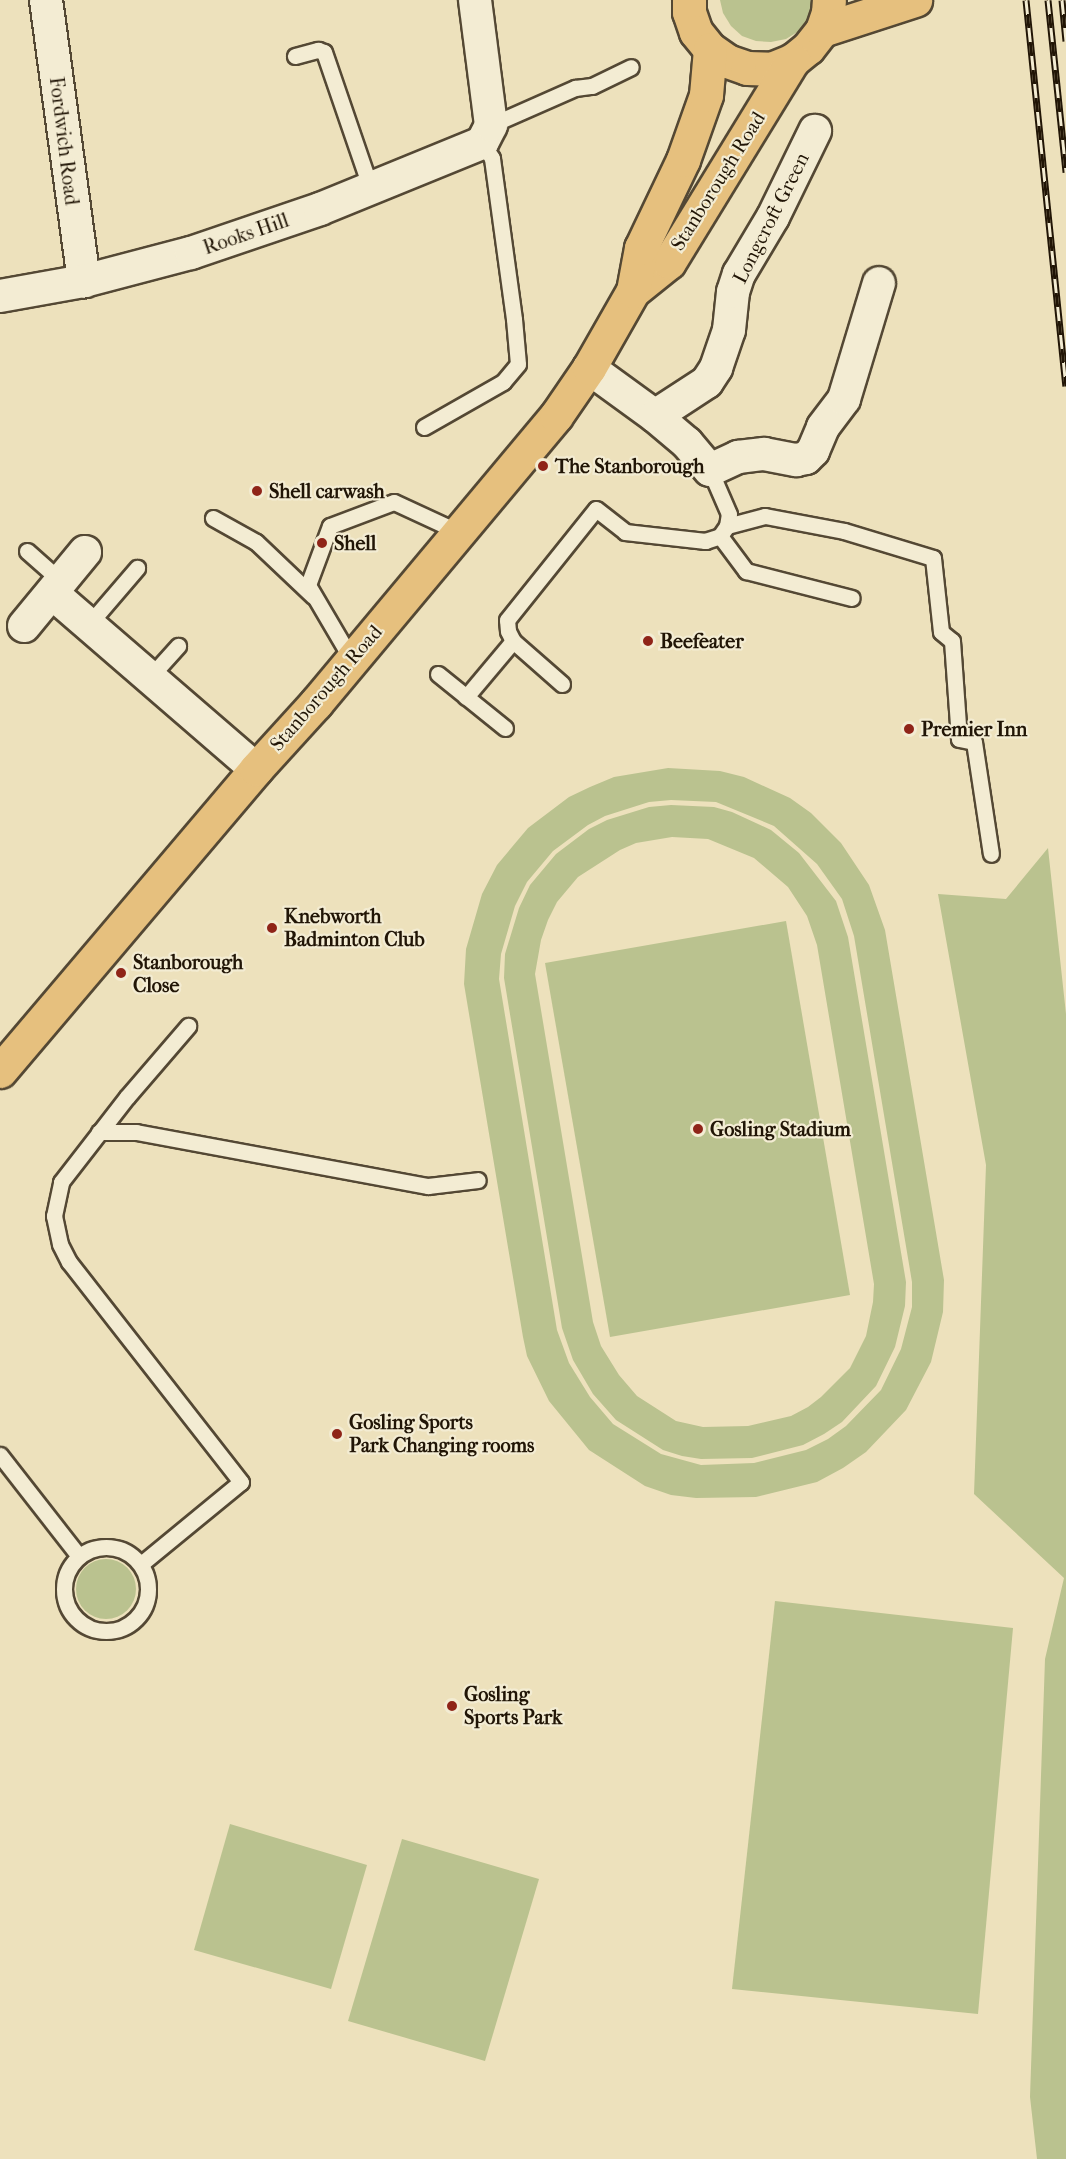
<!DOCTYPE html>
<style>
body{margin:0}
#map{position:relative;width:1066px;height:2159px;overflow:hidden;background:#ede1bc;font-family:"IM FELL French Canon",serif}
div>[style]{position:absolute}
.green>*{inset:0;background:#bac28f}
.round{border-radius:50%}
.roads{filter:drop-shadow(2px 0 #544834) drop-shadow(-2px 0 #544834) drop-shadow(0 2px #544834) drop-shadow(0 -2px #544834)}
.service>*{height:15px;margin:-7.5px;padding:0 7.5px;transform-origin:7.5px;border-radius:7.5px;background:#f3ecd3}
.service>.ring{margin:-7.5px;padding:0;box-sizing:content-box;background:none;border:15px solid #f3ecd3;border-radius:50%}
.minor>*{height:32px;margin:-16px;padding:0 16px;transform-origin:16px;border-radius:16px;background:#f3ecd3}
.primary>*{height:33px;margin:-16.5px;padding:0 16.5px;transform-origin:16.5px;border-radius:16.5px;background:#e6c07e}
.rail>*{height:7px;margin-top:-3.5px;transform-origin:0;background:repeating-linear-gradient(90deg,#f3ecd3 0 14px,#211506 0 28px);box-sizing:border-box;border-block:2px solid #211506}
.dots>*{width:16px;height:16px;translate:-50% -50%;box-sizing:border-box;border:3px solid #f3ecd3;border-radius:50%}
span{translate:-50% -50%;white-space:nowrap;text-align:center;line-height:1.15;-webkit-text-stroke:4.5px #f3ecd3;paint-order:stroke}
.street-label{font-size:20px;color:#211506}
.poi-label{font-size:20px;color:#211506;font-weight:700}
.left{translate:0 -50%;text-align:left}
</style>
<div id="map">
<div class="green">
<i style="clip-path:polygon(720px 0,814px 0,814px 2px,808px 18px,799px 31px,786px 39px,771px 42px,756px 41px,742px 36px,731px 26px,723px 13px)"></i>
<i style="clip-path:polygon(evenodd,668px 768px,720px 771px,744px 777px,790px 798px,811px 813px,841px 843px,869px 885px,885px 930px,944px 1280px,943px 1312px,931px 1362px,906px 1410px,866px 1452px,843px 1468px,817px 1482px,756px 1497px,696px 1498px,671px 1495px,645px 1486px,589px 1450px,549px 1401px,527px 1356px,523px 1337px,464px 984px,466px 949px,482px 894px,497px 865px,528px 828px,569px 797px,590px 787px,614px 777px,668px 768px,671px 800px,716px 802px,774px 826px,817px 864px,842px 899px,854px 936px,912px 1282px,912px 1307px,901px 1349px,881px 1390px,846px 1426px,828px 1439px,806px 1450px,754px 1463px,701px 1465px,661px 1454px,613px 1424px,590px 1397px,569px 1363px,557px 1330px,499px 979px,501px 954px,515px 906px,527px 882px,553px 851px,588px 825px,605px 816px,649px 802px,671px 800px)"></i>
<i style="clip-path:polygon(evenodd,671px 805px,714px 807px,732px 812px,771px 830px,799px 853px,836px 901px,848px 937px,906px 1282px,905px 1306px,895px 1347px,876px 1386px,842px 1422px,824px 1434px,803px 1445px,752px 1458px,701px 1459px,682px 1456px,663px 1450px,616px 1420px,593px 1394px,573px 1360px,562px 1328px,504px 978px,505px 954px,519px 908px,530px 885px,556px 854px,589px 829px,607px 820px,649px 807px,671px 805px,672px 837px,708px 839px,754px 858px,788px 887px,807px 916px,817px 945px,874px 1284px,873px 1302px,866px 1336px,850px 1368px,821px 1397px,808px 1407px,791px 1416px,748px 1426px,703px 1427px,676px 1421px,637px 1396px,619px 1375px,601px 1346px,593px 1322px,535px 974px,541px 940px,548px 920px,557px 902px,578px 877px,620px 850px,636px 843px,672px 837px)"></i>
<i style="clip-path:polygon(1048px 848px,1066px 1014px,1066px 2159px,1037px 2159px,1030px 2097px,1045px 1659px,1064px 1578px,974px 1494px,986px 1165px,938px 894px,1006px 899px)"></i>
<i style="clip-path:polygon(786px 921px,850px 1295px,610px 1337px,545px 963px)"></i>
<i class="round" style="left:76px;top:1559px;width:60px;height:60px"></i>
<i style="clip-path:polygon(775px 1601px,1013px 1628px,978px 2014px,732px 1989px)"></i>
<i style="clip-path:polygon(230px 1824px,367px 1865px,331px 1989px,194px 1950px)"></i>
<i style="clip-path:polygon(402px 1839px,539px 1879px,485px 2061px,348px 2021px)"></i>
</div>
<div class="roads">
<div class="service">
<i style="left:295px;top:56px;width:24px;rotate:-15deg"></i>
<i style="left:318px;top:50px;width:6px;rotate:18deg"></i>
<i style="left:324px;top:52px;width:145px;rotate:71.1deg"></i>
<i style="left:491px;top:125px;width:92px;rotate:-23.8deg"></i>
<i style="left:575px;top:88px;width:17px;rotate:-7deg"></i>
<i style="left:592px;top:86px;width:43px;rotate:-26deg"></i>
<i style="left:424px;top:427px;width:91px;rotate:-29.7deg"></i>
<i style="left:503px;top:382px;width:23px;rotate:-50deg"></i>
<i style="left:518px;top:364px;width:45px;rotate:-95.1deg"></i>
<i style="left:514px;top:319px;width:162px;rotate:-97.8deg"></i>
<i style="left:492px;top:158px;width:18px;rotate:-124deg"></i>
<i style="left:213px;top:518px;width:49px;rotate:29.2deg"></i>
<i style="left:256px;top:542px;width:79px;rotate:43.5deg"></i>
<i style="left:727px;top:526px;width:39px;rotate:-15deg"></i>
<i style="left:765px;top:516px;width:80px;rotate:10.8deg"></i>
<i style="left:844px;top:531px;width:93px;rotate:16.9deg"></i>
<i style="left:933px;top:558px;width:74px;rotate:83.8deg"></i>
<i style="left:941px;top:632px;width:14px;rotate:39deg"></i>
<i style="left:952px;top:641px;width:98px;rotate:85.9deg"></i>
<i style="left:959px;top:739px;width:15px;rotate:11deg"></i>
<i style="left:974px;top:742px;width:113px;rotate:81.4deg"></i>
<i style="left:720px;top:536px;width:44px;rotate:53.4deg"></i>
<i style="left:746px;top:571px;width:109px;rotate:14.3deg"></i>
<i style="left:27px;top:551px;width:45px;rotate:41.4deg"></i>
<i style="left:89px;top:624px;width:74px;rotate:-49.4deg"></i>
<i style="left:352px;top:660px;width:87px;rotate:-120.4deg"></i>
<i style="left:308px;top:585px;width:63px;rotate:-69.6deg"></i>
<i style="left:330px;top:526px;width:68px;rotate:-20.6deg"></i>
<i style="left:394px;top:502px;width:72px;rotate:24.8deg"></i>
<i style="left:438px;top:674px;width:86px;rotate:38.9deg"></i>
<i style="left:150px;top:677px;width:42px;rotate:-47.9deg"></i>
<i style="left:562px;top:684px;width:65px;rotate:-138.7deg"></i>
<i style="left:513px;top:641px;width:11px;rotate:-117deg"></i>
<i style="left:508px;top:631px;width:11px;rotate:-95deg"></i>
<i style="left:507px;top:620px;width:142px;rotate:-51.3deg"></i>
<i style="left:596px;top:509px;width:37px;rotate:38deg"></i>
<i style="left:625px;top:532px;width:81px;rotate:6.4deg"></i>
<i style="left:705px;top:541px;width:16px;rotate:-18deg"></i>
<i style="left:720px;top:536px;width:12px;rotate:-55deg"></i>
<i style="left:727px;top:526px;width:12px;rotate:-81deg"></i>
<i style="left:729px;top:514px;width:48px;rotate:-113.4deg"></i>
<i style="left:466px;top:697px;width:73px;rotate:-50deg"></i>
<i style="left:99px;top:1132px;width:37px"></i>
<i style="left:136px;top:1132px;width:297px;rotate:10.5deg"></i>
<i style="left:428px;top:1186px;width:50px;rotate:-6.8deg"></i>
<i style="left:0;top:1455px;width:128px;rotate:52deg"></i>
<i class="ring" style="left:64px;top:1547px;width:69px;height:69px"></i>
<i style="left:141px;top:1564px;width:129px;rotate:-39.4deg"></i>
<i style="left:241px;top:1482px;width:279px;rotate:-128deg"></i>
<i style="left:69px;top:1262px;width:20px;rotate:-117deg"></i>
<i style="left:60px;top:1244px;width:29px;rotate:-102deg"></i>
<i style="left:54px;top:1216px;width:35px;rotate:-78deg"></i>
<i style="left:61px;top:1182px;width:108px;rotate:-52.2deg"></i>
<i style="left:127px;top:1097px;width:94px;rotate:-49.3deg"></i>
</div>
<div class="minor">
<i style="left:46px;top:0;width:284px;rotate:82.3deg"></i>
<i style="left:0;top:296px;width:85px;rotate:-10.1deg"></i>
<i style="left:84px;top:281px;width:111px;rotate:-14.7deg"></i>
<i style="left:191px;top:253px;width:136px;rotate:-18.8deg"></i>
<i style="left:320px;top:209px;width:175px;rotate:-22.2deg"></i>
<i style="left:482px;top:143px;width:20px;rotate:-63deg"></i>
<i style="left:491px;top:125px;width:126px;rotate:-97.3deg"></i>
<i style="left:589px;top:368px;width:82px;rotate:36deg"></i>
<i style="left:655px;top:416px;width:42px;rotate:40.2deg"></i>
<i style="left:687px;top:443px;width:35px;rotate:50deg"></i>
<i style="left:710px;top:470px;width:31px;rotate:-25deg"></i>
<i style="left:738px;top:457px;width:26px;rotate:-7deg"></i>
<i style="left:764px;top:454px;width:33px;rotate:11deg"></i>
<i style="left:796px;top:460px;width:10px;rotate:-11deg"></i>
<i style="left:806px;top:458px;width:10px;rotate:-45deg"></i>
<i style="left:813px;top:451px;width:26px;rotate:-67deg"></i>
<i style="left:823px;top:427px;width:35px;rotate:-53deg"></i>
<i style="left:844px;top:399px;width:121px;rotate:-73.2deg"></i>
<i style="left:655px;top:416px;width:62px;rotate:-33.2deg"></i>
<i style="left:707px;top:382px;width:17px;rotate:-57deg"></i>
<i style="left:716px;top:368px;width:40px;rotate:-71.1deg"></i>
<i style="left:729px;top:330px;width:38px;rotate:-84deg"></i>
<i style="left:733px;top:292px;width:19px;rotate:-72deg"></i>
<i style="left:739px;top:274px;width:66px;rotate:-59.2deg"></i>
<i style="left:773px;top:217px;width:96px;rotate:-64deg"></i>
<i style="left:52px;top:593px;width:269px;rotate:40.8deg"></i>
<i style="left:24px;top:626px;width:96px;rotate:-50.5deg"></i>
</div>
<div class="primary">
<i style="left:689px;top:0;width:12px;rotate:90deg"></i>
<i style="left:689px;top:12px;width:21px;rotate:71deg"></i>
<i style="left:696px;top:32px;width:22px;rotate:51deg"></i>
<i style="left:710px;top:49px;width:21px;rotate:35deg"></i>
<i style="left:727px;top:61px;width:21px;rotate:19deg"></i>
<i style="left:747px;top:68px;width:24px;rotate:2deg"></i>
<i style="left:771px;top:69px;width:24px;rotate:-22deg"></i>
<i style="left:793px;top:60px;width:19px;rotate:-39deg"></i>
<i style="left:808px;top:48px;width:23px;rotate:-52deg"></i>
<i style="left:822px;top:30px;width:18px;rotate:-71deg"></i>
<i style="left:828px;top:13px;width:13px;rotate:-86deg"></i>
<i style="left:822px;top:30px;width:98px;rotate:-17.9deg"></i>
<i style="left:633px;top:291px;width:46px;rotate:-38.9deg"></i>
<i style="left:669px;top:262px;width:237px;rotate:-58.5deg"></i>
<i style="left:0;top:1071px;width:396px;rotate:-49.7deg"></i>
<i style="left:256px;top:769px;width:89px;rotate:-47.7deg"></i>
<i style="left:316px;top:703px;width:374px;rotate:-50.1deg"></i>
<i style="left:556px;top:416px;width:58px;rotate:-55.5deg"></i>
<i style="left:589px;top:368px;width:89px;rotate:-60.3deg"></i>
<i style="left:633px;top:291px;width:44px;rotate:-79.5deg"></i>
<i style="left:641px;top:248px;width:98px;rotate:-64.5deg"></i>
<i style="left:683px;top:160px;width:69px;rotate:-70.5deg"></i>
<i style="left:706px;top:95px;width:46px;rotate:-85deg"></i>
</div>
</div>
<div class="rail">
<i style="left:1026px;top:0;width:388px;rotate:84.1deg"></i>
<i style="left:1048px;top:0;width:173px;rotate:84deg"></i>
<i style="left:1062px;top:0;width:41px;rotate:84.4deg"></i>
</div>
<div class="dots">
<i style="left:543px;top:466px;background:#8f2418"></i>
<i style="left:257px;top:491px;background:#8f2418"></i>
<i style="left:322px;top:543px;background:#8f2418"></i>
<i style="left:648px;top:641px;background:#8f2418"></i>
<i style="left:909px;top:729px;background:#8f2418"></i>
<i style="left:272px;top:928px;background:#8f2418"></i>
<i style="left:121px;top:973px;background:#8f2418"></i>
<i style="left:698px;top:1129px;background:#8f2418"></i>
<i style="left:337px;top:1434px;background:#8f2418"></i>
<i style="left:452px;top:1706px;background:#8f2418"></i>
</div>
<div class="street-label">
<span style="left:64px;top:141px;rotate:83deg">Fordwich Road</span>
<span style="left:718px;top:181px;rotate:-58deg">Stanborough Road</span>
<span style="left:771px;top:218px;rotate:-63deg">Longcroft Green</span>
<span style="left:246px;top:234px;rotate:-19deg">Rooks Hill</span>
<span style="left:326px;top:688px;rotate:-49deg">Stanborough Road</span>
</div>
<div class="poi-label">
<span class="left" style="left:555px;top:466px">The Stanborough</span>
<span class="left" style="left:269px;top:491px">Shell carwash</span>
<span class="left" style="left:334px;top:543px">Shell</span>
<span class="left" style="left:660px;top:641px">Beefeater</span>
<span class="left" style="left:921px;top:729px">Premier Inn</span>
<span class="left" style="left:284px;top:928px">Knebworth<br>Badminton Club</span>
<span class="left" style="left:133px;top:974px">Stanborough<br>Close</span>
<span class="left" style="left:710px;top:1129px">Gosling Stadium</span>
<span class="left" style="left:349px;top:1434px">Gosling Sports<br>Park Changing rooms</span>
<span class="left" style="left:464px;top:1706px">Gosling<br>Sports Park</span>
</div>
</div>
